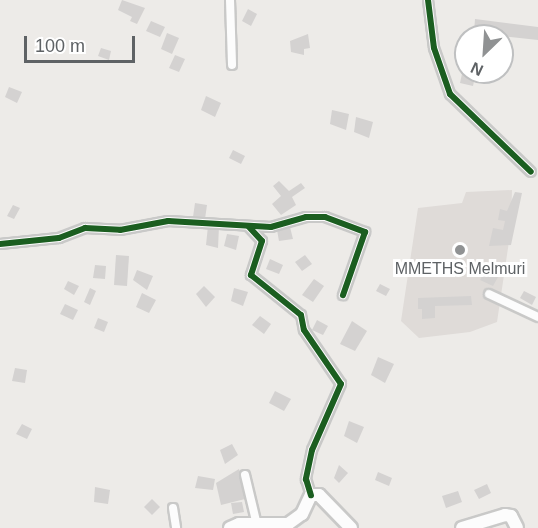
<!DOCTYPE html>
<style>
body{margin:0}
#map{position:relative;width:538px;height:528px;overflow:hidden;background:#edebe8;font-family:Helvetica,sans-serif}
div>[style]{position:absolute}
.education>*{inset:0;background:#dfdbd8}
.building>*{inset:0;background:#d4d2d1}
.roads{filter:drop-shadow(2px 0 #c9c9c8) drop-shadow(-2px 0 #c9c9c8) drop-shadow(0 2px #c9c9c8) drop-shadow(0 -2px #c9c9c8)}
.street>*{height:8px;margin:-4px;padding:0 4px;transform-origin:4px;border-radius:4px;background:#fcfcfc}
.secondary>*{height:12px;margin:-6px;padding:0 6px;transform-origin:6px;border-radius:6px;background:#fcfcfc}
.cycleway>*{height:6px;margin:-3px;padding:0 3px;transform-origin:3px;border-radius:3px;background:#1b5e20}
.dots>*{width:16px;height:16px;translate:-50% -50%;box-sizing:border-box;border:3px solid #fff;border-radius:50%}
span{translate:-50% -50%;white-space:nowrap;text-align:center;line-height:1.15;-webkit-text-stroke:6px #fff;paint-order:stroke}
.poi-label{font-size:16px;color:#5e6265}
.north{position:absolute;left:454px;top:24px;width:60px;height:60px;box-sizing:border-box;background:#fff;border:2px solid #bfc0c1;border-radius:50%;rotate:205deg;font-size:16px;font-weight:700;line-height:24px;text-align:center;color:#5e6265}
.north::after{content:'';display:block;margin:auto;width:21px;height:27px;background:#909293;clip-path:polygon(50% 0,100% 100%,50% 72%,0 100%)}
.scale{position:absolute;left:24px;top:36px;width:111px;height:27px;box-sizing:border-box;border:3px solid #5e6265;border-top:0;padding-left:8px;font-size:18px;line-height:21px;white-space:nowrap;color:#5e6265;-webkit-text-stroke:4px #fff;paint-order:stroke}
</style>
<div id="map">
<div class="education">
<i style="clip-path:polygon(512px 190px,511px 228px,497px 322px,470px 332px,419px 338px,401px 321px,418px 208px,462px 203px,466px 192px)"></i>
</div>
<div class="building">
<i style="clip-path:polygon(122px 0,145px 8px,137px 24px,130px 21px,132px 17px,118px 10px)"></i>
<i style="clip-path:polygon(248px 9px,257px 14px,251px 26px,242px 21px)"></i>
<i style="clip-path:polygon(475px 19px,538px 27px,538px 40px,474px 33px)"></i>
<i style="clip-path:polygon(151px 21px,165px 27px,160px 37px,146px 31px)"></i>
<i style="clip-path:polygon(167px 33px,179px 38px,172px 54px,161px 49px)"></i>
<i style="clip-path:polygon(308px 34px,310px 48px,304px 49px,304px 55px,291px 52px,290px 41px)"></i>
<i style="clip-path:polygon(101px 48px,111px 51px,109px 60px,98px 56px)"></i>
<i style="clip-path:polygon(175px 55px,185px 59px,179px 72px,169px 68px)"></i>
<i style="clip-path:polygon(465px 60px,466px 72px,476px 72px,473px 86px,460px 83px)"></i>
<i style="clip-path:polygon(9px 87px,22px 92px,17px 103px,5px 97px)"></i>
<i style="clip-path:polygon(206px 96px,221px 103px,215px 117px,201px 110px)"></i>
<i style="clip-path:polygon(332px 110px,349px 114px,346px 130px,330px 124px)"></i>
<i style="clip-path:polygon(356px 117px,373px 122px,369px 138px,354px 132px)"></i>
<i style="clip-path:polygon(233px 150px,245px 156px,241px 164px,229px 158px)"></i>
<i style="clip-path:polygon(279px 181px,289px 191px,301px 183px,305px 188px,292px 197px,296px 205px,281px 215px,272px 204px,281px 196px,273px 186px)"></i>
<i style="clip-path:polygon(515px 192px,522px 193px,511px 245px,489px 246px,493px 228px,503px 230px,505px 221px,498px 220px,500px 209px,507px 211px)"></i>
<i style="clip-path:polygon(195px 203px,207px 205px,205px 219px,193px 217px)"></i>
<i style="clip-path:polygon(13px 205px,20px 208px,14px 219px,7px 216px)"></i>
<i style="clip-path:polygon(208px 226px,219px 226px,218px 248px,206px 245px)"></i>
<i style="clip-path:polygon(290px 227px,293px 239px,279px 241px,277px 230px)"></i>
<i style="clip-path:polygon(227px 234px,239px 236px,236px 250px,224px 246px)"></i>
<i style="clip-path:polygon(116px 255px,129px 256px,127px 286px,114px 285px)"></i>
<i style="clip-path:polygon(305px 255px,312px 264px,302px 271px,295px 262px)"></i>
<i style="clip-path:polygon(270px 259px,283px 265px,279px 274px,266px 269px)"></i>
<i style="clip-path:polygon(95px 265px,106px 266px,105px 279px,93px 278px)"></i>
<i style="clip-path:polygon(137px 270px,153px 276px,147px 290px,133px 280px)"></i>
<i style="clip-path:polygon(485px 271px,498px 277px,493px 286px,480px 280px)"></i>
<i style="clip-path:polygon(314px 279px,324px 286px,313px 302px,302px 295px)"></i>
<i style="clip-path:polygon(68px 281px,79px 286px,74px 295px,64px 289px)"></i>
<i style="clip-path:polygon(380px 284px,390px 289px,386px 296px,376px 291px)"></i>
<i style="clip-path:polygon(204px 286px,215px 297px,206px 307px,196px 294px)"></i>
<i style="clip-path:polygon(90px 288px,96px 291px,90px 305px,84px 302px)"></i>
<i style="clip-path:polygon(234px 288px,248px 292px,243px 306px,231px 301px)"></i>
<i style="clip-path:polygon(524px 291px,536px 297px,532px 305px,520px 298px)"></i>
<i style="clip-path:polygon(142px 293px,156px 300px,149px 313px,136px 307px)"></i>
<i style="clip-path:polygon(471px 296px,472px 305px,435px 306px,435px 318px,422px 319px,422px 309px,418px 309px,418px 298px)"></i>
<i style="clip-path:polygon(65px 304px,78px 310px,73px 320px,60px 314px)"></i>
<i style="clip-path:polygon(260px 316px,271px 324px,264px 334px,252px 325px)"></i>
<i style="clip-path:polygon(98px 318px,108px 322px,104px 332px,94px 328px)"></i>
<i style="clip-path:polygon(317px 320px,328px 326px,323px 335px,312px 330px)"></i>
<i style="clip-path:polygon(352px 321px,367px 331px,355px 351px,340px 344px)"></i>
<i style="clip-path:polygon(378px 357px,394px 364px,385px 383px,371px 375px)"></i>
<i style="clip-path:polygon(15px 368px,27px 370px,25px 383px,12px 381px)"></i>
<i style="clip-path:polygon(275px 391px,291px 399px,284px 411px,269px 403px)"></i>
<i style="clip-path:polygon(349px 421px,364px 427px,357px 443px,344px 436px)"></i>
<i style="clip-path:polygon(22px 424px,32px 429px,27px 439px,16px 434px)"></i>
<i style="clip-path:polygon(232px 444px,238px 455px,225px 464px,220px 450px)"></i>
<i style="clip-path:polygon(339px 465px,348px 473px,339px 483px,334px 478px)"></i>
<i style="clip-path:polygon(239px 469px,245px 499px,221px 505px,216px 483px)"></i>
<i style="clip-path:polygon(378px 472px,392px 478px,389px 486px,375px 480px)"></i>
<i style="clip-path:polygon(198px 476px,215px 479px,213px 490px,195px 488px)"></i>
<i style="clip-path:polygon(487px 484px,491px 493px,479px 499px,474px 490px)"></i>
<i style="clip-path:polygon(95px 487px,110px 490px,108px 504px,94px 502px)"></i>
<i style="clip-path:polygon(458px 491px,462px 502px,446px 508px,442px 496px)"></i>
<i style="clip-path:polygon(152px 499px,160px 507px,152px 515px,144px 507px)"></i>
<i style="clip-path:polygon(242px 502px,244px 512px,233px 514px,231px 503px)"></i>
</div>
<div class="roads">
<div class="street">
<i style="left:230px;top:0;width:65px;rotate:88.2deg"></i>
<i style="left:428px;top:0;width:48px;rotate:82.9deg"></i>
<i style="left:434px;top:48px;width:49px;rotate:70.8deg"></i>
<i style="left:450px;top:94px;width:112px;rotate:43.9deg"></i>
<i style="left:249px;top:227px;width:19px;rotate:47deg"></i>
<i style="left:262px;top:241px;width:36px;rotate:108deg"></i>
<i style="left:251px;top:275px;width:64px;rotate:38.7deg"></i>
<i style="left:301px;top:315px;width:15px;rotate:79deg"></i>
<i style="left:304px;top:330px;width:65px;rotate:55.6deg"></i>
<i style="left:341px;top:384px;width:72px;rotate:113.7deg"></i>
<i style="left:312px;top:450px;width:30px;rotate:102deg"></i>
<i style="left:306px;top:479px;width:17px;rotate:73deg"></i>
<i style="left:0;top:244px;width:59px;rotate:-5.8deg"></i>
<i style="left:59px;top:238px;width:28px;rotate:-21deg"></i>
<i style="left:85px;top:228px;width:35px;rotate:3deg"></i>
<i style="left:120px;top:230px;width:49px;rotate:-10.6deg"></i>
<i style="left:168px;top:221px;width:103px;rotate:3.3deg"></i>
<i style="left:271px;top:227px;width:36px;rotate:-16deg"></i>
<i style="left:306px;top:217px;width:19px"></i>
<i style="left:325px;top:217px;width:43px;rotate:20.6deg"></i>
<i style="left:365px;top:232px;width:67px;rotate:109.2deg"></i>
<i style="left:489px;top:294px;width:54px;rotate:25.1deg"></i>
<i style="left:245px;top:475px;width:51px;rotate:76.5deg"></i>
<i style="left:173px;top:508px;width:20px;rotate:81deg"></i>
</div>
<div class="secondary">
<i style="left:230px;top:528px;width:10px;rotate:-24deg"></i>
<i style="left:239px;top:524px;width:49px"></i>
<i style="left:288px;top:524px;width:17px;rotate:-36deg"></i>
<i style="left:302px;top:514px;width:21px;rotate:-65deg"></i>
<i style="left:311px;top:495px;width:8px"></i>
<i style="left:319px;top:495px;width:46px;rotate:45.9deg"></i>
<i style="left:462px;top:528px;width:45px;rotate:-16.8deg"></i>
<i style="left:505px;top:515px;width:6px;rotate:9deg"></i>
<i style="left:511px;top:516px;width:13px;rotate:63deg"></i>
</div>
</div>
<div class="cycleway">
<i style="left:428px;top:0;width:48px;rotate:82.9deg"></i>
<i style="left:434px;top:48px;width:49px;rotate:70.8deg"></i>
<i style="left:450px;top:94px;width:112px;rotate:43.9deg"></i>
<i style="left:249px;top:227px;width:19px;rotate:47deg"></i>
<i style="left:262px;top:241px;width:36px;rotate:108deg"></i>
<i style="left:251px;top:275px;width:64px;rotate:38.7deg"></i>
<i style="left:301px;top:315px;width:15px;rotate:79deg"></i>
<i style="left:304px;top:330px;width:65px;rotate:55.6deg"></i>
<i style="left:341px;top:384px;width:72px;rotate:113.7deg"></i>
<i style="left:312px;top:450px;width:30px;rotate:102deg"></i>
<i style="left:306px;top:479px;width:17px;rotate:73deg"></i>
<i style="left:0;top:244px;width:59px;rotate:-5.8deg"></i>
<i style="left:59px;top:238px;width:28px;rotate:-21deg"></i>
<i style="left:85px;top:228px;width:35px;rotate:3deg"></i>
<i style="left:120px;top:230px;width:49px;rotate:-10.6deg"></i>
<i style="left:168px;top:221px;width:103px;rotate:3.3deg"></i>
<i style="left:271px;top:227px;width:36px;rotate:-16deg"></i>
<i style="left:306px;top:217px;width:19px"></i>
<i style="left:325px;top:217px;width:43px;rotate:20.6deg"></i>
<i style="left:365px;top:232px;width:67px;rotate:109.2deg"></i>
</div>
<div class="dots">
<i style="left:460px;top:250px;background:#909293"></i>
</div>
<div class="poi-label">
<span style="left:460px;top:269px">MMETHS Melmuri</span>
</div>
<div class="north">N</div>
<div class="scale">100 m</div>
</div>
